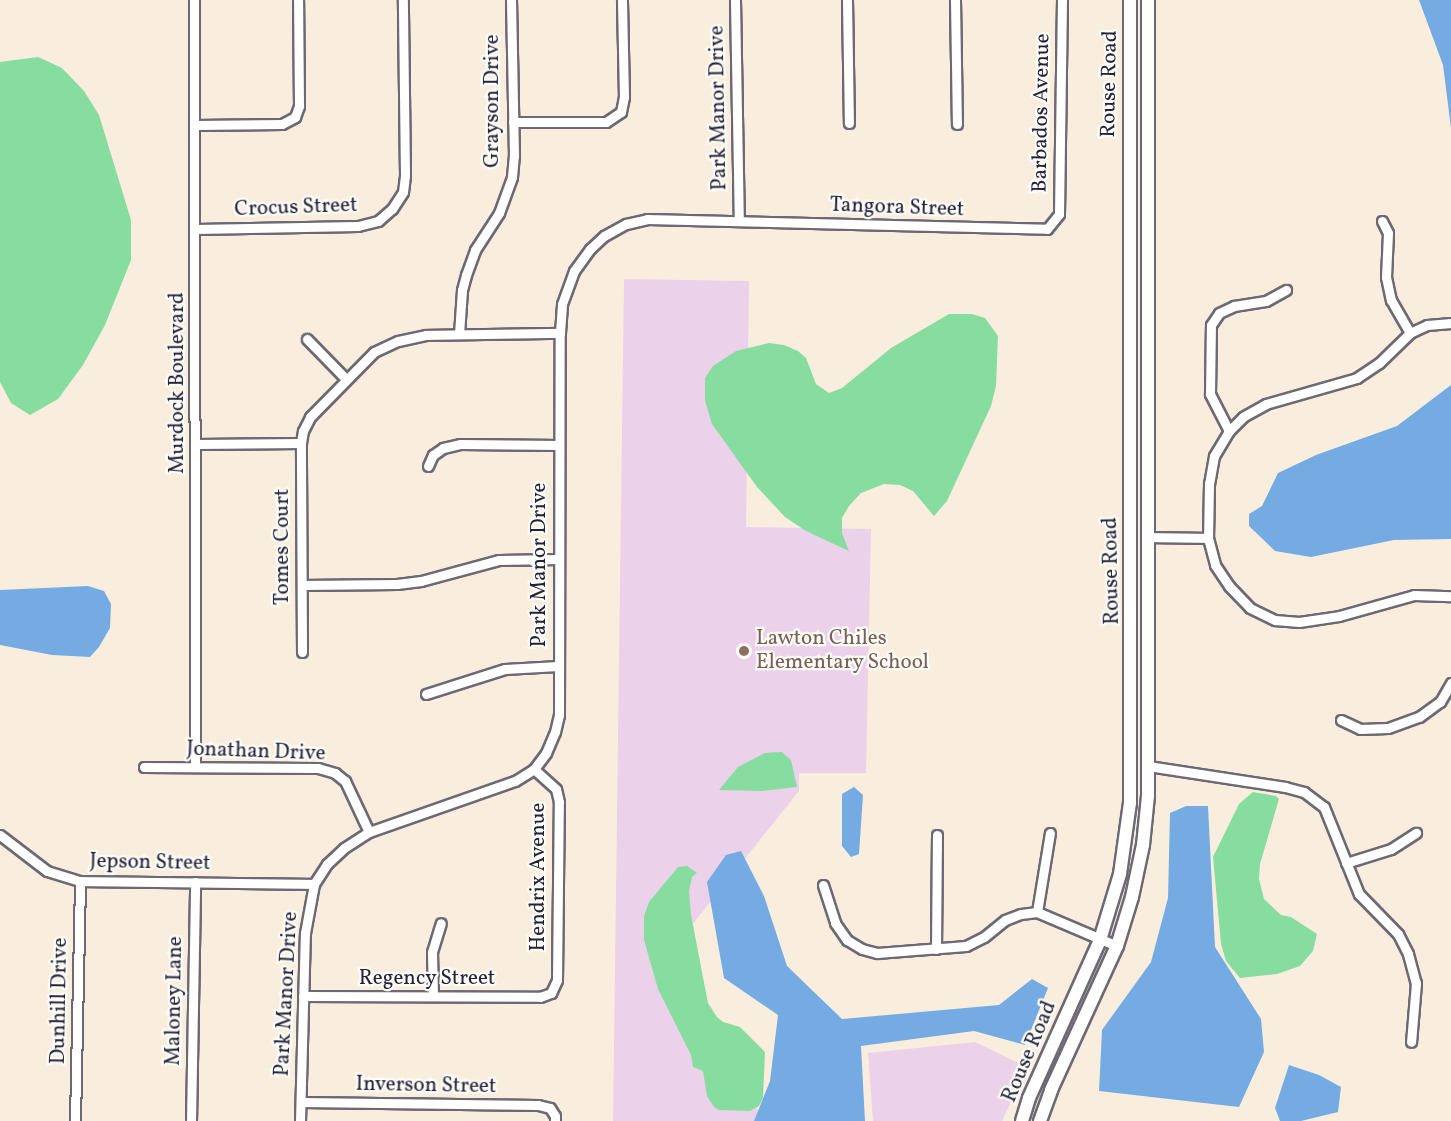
<!DOCTYPE html>
<style>
body{margin:0}
#map{position:relative;width:1451px;height:1121px;overflow:hidden;background:#f9eede;font-family:Vollkorn,serif}
div>[style]{position:absolute}
.built>*{inset:0;background:#ecd1ea}
.green>*{inset:0;background:#87dc9f}
.water>*{inset:0;background:#74abe3}
.roads{filter:drop-shadow(2px 0 #6d6974) drop-shadow(-2px 0 #6d6974) drop-shadow(0 2px #6d6974) drop-shadow(0 -2px #6d6974)}
.minor>*{height:9px;margin:-4.5px;padding:0 4.5px;transform-origin:4.5px;border-radius:4.5px;background:#fff}
.tertiary>*{height:12px;margin:-6px;padding:0 6px;transform-origin:6px;border-radius:6px;background:#fff}
.dots>*{width:16px;height:16px;translate:-50% -50%;box-sizing:border-box;border:3px solid #fdfcf7;border-radius:50%}
span{translate:-50% -50%;white-space:nowrap;text-align:center;line-height:1.15;-webkit-text-stroke:4.5px #fdfcf7;paint-order:stroke}
.street-label{font-size:21px;color:#22223b}
.education-label{font-size:21px;color:#785e54}
.left{translate:0 -50%;text-align:left}
</style>
<div id="map">
<div class="built">
<i style="clip-path:polygon(624px 279px,749px 281px,746px 527px,871px 529px,866px 773px,799px 773px,799px 791px,688px 930px,714px 1041px,754px 1097px,761px 1121px,613px 1121px)"></i>
<i style="clip-path:polygon(975px 1042px,1027px 1067px,1002px 1121px,873px 1121px,868px 1053px)"></i>
</div>
<div class="green">
<i style="clip-path:polygon(38px 57px,62px 68px,84px 91px,99px 115px,131px 220px,131px 260px,105px 325px,83px 365px,58px 399px,30px 415px,11px 403px,0 382px,0 62px)"></i>
<i style="clip-path:polygon(949px 314px,972px 314px,985px 318px,998px 336px,996px 386px,991px 406px,947px 501px,934px 516px,913px 491px,900px 485px,884px 484px,861px 493px,849px 506px,842px 518px,842px 533px,849px 551px,806px 531px,785px 517px,757px 487px,712px 424px,705px 401px,705px 378px,713px 366px,736px 351px,769px 343px,784px 345px,798px 351px,806px 358px,816px 384px,829px 393px,842px 388px,891px 348px)"></i>
<i style="clip-path:polygon(782px 752px,791px 760px,797px 787px,762px 791px,719px 790px,738px 767px,765px 753px)"></i>
<i style="clip-path:polygon(1253px 792px,1276px 796px,1279px 799px,1260px 864px,1259px 879px,1264px 899px,1281px 915px,1291px 917px,1317px 934px,1313px 951px,1300px 966px,1277px 974px,1240px 978px,1226px 961px,1221px 944px,1213px 857px,1239px 804px)"></i>
<i style="clip-path:polygon(687px 866px,697px 873px,692px 877px,689px 891px,691px 915px,708px 1003px,717px 1017px,723px 1022px,740px 1027px,765px 1052px,763px 1098px,759px 1106px,750px 1111px,719px 1110px,714px 1107px,707px 1096px,703px 1071px,693px 1067px,691px 1055px,658px 989px,644px 940px,644px 916px,649px 902px,678px 867px)"></i>
</div>
<div class="water">
<i style="clip-path:polygon(1419px 0,1451px 0,1451px 128px,1443px 65px)"></i>
<i style="clip-path:polygon(1451px 385px,1451px 539px,1394px 540px,1311px 557px,1275px 551px,1249px 526px,1249px 514px,1262px 506px,1278px 473px,1316px 455px,1397px 426px)"></i>
<i style="clip-path:polygon(88px 586px,104px 591px,111px 604px,110px 628px,99px 647px,90px 657px,52px 655px,0 645px,0 590px)"></i>
<i style="clip-path:polygon(854px 787px,863px 795px,859px 854px,851px 857px,842px 846px,842px 794px)"></i>
<i style="clip-path:polygon(1186px 806px,1208px 806px,1215px 947px,1261px 1019px,1264px 1052px,1239px 1107px,1099px 1091px,1102px 1030px,1151px 962px,1168px 898px,1170px 813px)"></i>
<i style="clip-path:polygon(741px 851px,764px 896px,787px 966px,842px 1019px,999px 1005px,1032px 979px,1048px 988px,1025px 1045px,974px 1031px,861px 1046px,865px 1121px,754px 1121px,770px 1081px,778px 1015px,724px 978px,707px 882px,726px 855px)"></i>
<i style="clip-path:polygon(1289px 1065px,1319px 1075px,1341px 1087px,1338px 1112px,1301px 1121px,1280px 1121px,1275px 1108px)"></i>
</div>
<div class="roads">
<div class="minor">
<i style="left:194px;top:0;width:767px;rotate:89.93deg"></i>
<i style="left:735px;top:0;width:220px;rotate:89deg"></i>
<i style="left:847px;top:0;width:123px;rotate:89.1deg"></i>
<i style="left:955px;top:0;width:124px;rotate:89.1deg"></i>
<i style="left:513px;top:122px;width:93px"></i>
<i style="left:606px;top:122px;width:18px;rotate:-34deg"></i>
<i style="left:621px;top:112px;width:15px;rotate:-79deg"></i>
<i style="left:624px;top:97px;width:97px;rotate:-91.2deg"></i>
<i style="left:196px;top:125px;width:86px;rotate:-0.7deg"></i>
<i style="left:282px;top:124px;width:15px;rotate:-28deg"></i>
<i style="left:295px;top:117px;width:12px;rotate:-70deg"></i>
<i style="left:299px;top:106px;width:106px;rotate:-90.5deg"></i>
<i style="left:1382px;top:221px;width:13px;rotate:63deg"></i>
<i style="left:1388px;top:233px;width:44px;rotate:92.6deg"></i>
<i style="left:1386px;top:277px;width:24px;rotate:78deg"></i>
<i style="left:1391px;top:300px;width:38px;rotate:60deg"></i>
<i style="left:196px;top:229px;width:162px;rotate:-1.1deg"></i>
<i style="left:358px;top:226px;width:21px;rotate:-14deg"></i>
<i style="left:378px;top:221px;width:18px;rotate:-41deg"></i>
<i style="left:392px;top:209px;width:20px;rotate:-57deg"></i>
<i style="left:403px;top:192px;width:17px;rotate:-83deg"></i>
<i style="left:405px;top:175px;width:175px;rotate:-90.7deg"></i>
<i style="left:1451px;top:323px;width:24px;rotate:175deg"></i>
<i style="left:1427px;top:325px;width:19px;rotate:155deg"></i>
<i style="left:1410px;top:333px;width:43px;rotate:135.9deg"></i>
<i style="left:1379px;top:363px;width:27px;rotate:146deg"></i>
<i style="left:1357px;top:378px;width:95px;rotate:164.1deg"></i>
<i style="left:1266px;top:404px;width:26px;rotate:151deg"></i>
<i style="left:1243px;top:417px;width:20px;rotate:135deg"></i>
<i style="left:1229px;top:431px;width:29px;rotate:121deg"></i>
<i style="left:1214px;top:456px;width:27px;rotate:100deg"></i>
<i style="left:1209px;top:483px;width:55px;rotate:91deg"></i>
<i style="left:1208px;top:538px;width:28px;rotate:75deg"></i>
<i style="left:1215px;top:565px;width:25px;rotate:56deg"></i>
<i style="left:1229px;top:586px;width:30px;rotate:46deg"></i>
<i style="left:1250px;top:608px;width:28px;rotate:26deg"></i>
<i style="left:1275px;top:620px;width:24px;rotate:5deg"></i>
<i style="left:1299px;top:622px;width:40px;rotate:-8.5deg"></i>
<i style="left:1339px;top:616px;width:78px;rotate:-15.6deg"></i>
<i style="left:1414px;top:595px;width:37px;rotate:2deg"></i>
<i style="left:459px;top:334px;width:44px;rotate:-86.1deg"></i>
<i style="left:462px;top:290px;width:16px;rotate:-75deg"></i>
<i style="left:466px;top:275px;width:27px;rotate:-70deg"></i>
<i style="left:475px;top:250px;width:44px;rotate:-57deg"></i>
<i style="left:499px;top:213px;width:38px;rotate:-70deg"></i>
<i style="left:512px;top:177px;width:21px;rotate:-85deg"></i>
<i style="left:514px;top:156px;width:156px;rotate:-91.1deg"></i>
<i style="left:307px;top:339px;width:56px;rotate:45.7deg"></i>
<i style="left:1229px;top:431px;width:42px;rotate:-117.2deg"></i>
<i style="left:1210px;top:394px;width:69px;rotate:-89.2deg"></i>
<i style="left:1211px;top:325px;width:14px;rotate:-56deg"></i>
<i style="left:1219px;top:313px;width:17px;rotate:-25deg"></i>
<i style="left:1234px;top:306px;width:32px;rotate:-9deg"></i>
<i style="left:1266px;top:301px;width:23px;rotate:-29deg"></i>
<i style="left:197px;top:444px;width:104px;rotate:-0.6deg"></i>
<i style="left:428px;top:466px;width:12px;rotate:-66deg"></i>
<i style="left:433px;top:455px;width:12px;rotate:-35deg"></i>
<i style="left:443px;top:448px;width:17px;rotate:-13deg"></i>
<i style="left:460px;top:444px;width:99px;rotate:0.6deg"></i>
<i style="left:1149px;top:537px;width:59px;rotate:1deg"></i>
<i style="left:302px;top:585px;width:95px;rotate:-0.6deg"></i>
<i style="left:397px;top:584px;width:24px;rotate:-7deg"></i>
<i style="left:421px;top:581px;width:81px;rotate:-15.1deg"></i>
<i style="left:499px;top:560px;width:60px;rotate:-1deg"></i>
<i style="left:302px;top:652px;width:209px;rotate:-90.3deg"></i>
<i style="left:301px;top:443px;width:12px;rotate:-81deg"></i>
<i style="left:303px;top:431px;width:16px;rotate:-63deg"></i>
<i style="left:310px;top:417px;width:91px;rotate:-45.4deg"></i>
<i style="left:374px;top:352px;width:26px;rotate:-25deg"></i>
<i style="left:398px;top:341px;width:29px;rotate:-12deg"></i>
<i style="left:426px;top:335px;width:134px;rotate:-0.9deg"></i>
<i style="left:426px;top:694px;width:83px;rotate:-17.6deg"></i>
<i style="left:505px;top:669px;width:53px;rotate:-3.2deg"></i>
<i style="left:1341px;top:720px;width:21px;rotate:25deg"></i>
<i style="left:1360px;top:729px;width:28px;rotate:-2deg"></i>
<i style="left:1388px;top:728px;width:33px;rotate:-20deg"></i>
<i style="left:1419px;top:717px;width:26px;rotate:-36deg"></i>
<i style="left:1440px;top:702px;width:22px;rotate:-60deg"></i>
<i style="left:1148px;top:766px;width:139px;rotate:8.7deg"></i>
<i style="left:1285px;top:787px;width:20px;rotate:15deg"></i>
<i style="left:1304px;top:792px;width:25px;rotate:37deg"></i>
<i style="left:1324px;top:807px;width:94px;rotate:68.1deg"></i>
<i style="left:1359px;top:894px;width:56px;rotate:45.7deg"></i>
<i style="left:1398px;top:934px;width:22px;rotate:63deg"></i>
<i style="left:1408px;top:954px;width:30px;rotate:75deg"></i>
<i style="left:1416px;top:983px;width:59px;rotate:94.8deg"></i>
<i style="left:144px;top:767px;width:174px;rotate:0.3deg"></i>
<i style="left:318px;top:768px;width:18px;rotate:16deg"></i>
<i style="left:335px;top:773px;width:13px;rotate:39deg"></i>
<i style="left:345px;top:781px;width:56px;rotate:64.8deg"></i>
<i style="left:0;top:835px;width:59px;rotate:37.5deg"></i>
<i style="left:47px;top:871px;width:34px;rotate:17deg"></i>
<i style="left:80px;top:881px;width:234px;rotate:0.7deg"></i>
<i style="left:1346px;top:863px;width:47px;rotate:-17.3deg"></i>
<i style="left:1391px;top:849px;width:30px;rotate:-33deg"></i>
<i style="left:823px;top:885px;width:40px;rotate:72deg"></i>
<i style="left:835px;top:923px;width:21px;rotate:55deg"></i>
<i style="left:847px;top:940px;width:17px;rotate:31deg"></i>
<i style="left:862px;top:949px;width:16px;rotate:15deg"></i>
<i style="left:877px;top:953px;width:89px;rotate:-4.5deg"></i>
<i style="left:966px;top:946px;width:20px;rotate:-27deg"></i>
<i style="left:984px;top:937px;width:27px;rotate:-39deg"></i>
<i style="left:1005px;top:920px;width:17px;rotate:-21deg"></i>
<i style="left:1021px;top:914px;width:16px;rotate:-7deg"></i>
<i style="left:1037px;top:912px;width:87px;rotate:23deg"></i>
<i style="left:1037px;top:912px;width:80px;rotate:-80.7deg"></i>
<i style="left:936px;top:949px;width:114px;rotate:-89.5deg"></i>
<i style="left:303px;top:996px;width:237px;rotate:0.2deg"></i>
<i style="left:540px;top:997px;width:12px;rotate:-20deg"></i>
<i style="left:551px;top:993px;width:14px;rotate:-65deg"></i>
<i style="left:557px;top:980px;width:178px;rotate:-89.4deg"></i>
<i style="left:559px;top:802px;width:13px;rotate:-103deg"></i>
<i style="left:556px;top:789px;width:30px;rotate:-138deg"></i>
<i style="left:433px;top:996px;width:44px;rotate:-91.3deg"></i>
<i style="left:432px;top:952px;width:30px;rotate:-73deg"></i>
<i style="left:301px;top:1102px;width:237px;rotate:0.7deg"></i>
<i style="left:538px;top:1105px;width:12px;rotate:14deg"></i>
<i style="left:550px;top:1108px;width:9px;rotate:58deg"></i>
<i style="left:555px;top:1116px;width:5px;rotate:90deg"></i>
<i style="left:75px;top:1121px;width:240px;rotate:-88.8deg"></i>
<i style="left:191px;top:1121px;width:239px;rotate:-89deg"></i>
<i style="left:300px;top:1121px;width:188px;rotate:-88.5deg"></i>
<i style="left:305px;top:933px;width:50px;rotate:-79.6deg"></i>
<i style="left:314px;top:884px;width:24px;rotate:-57deg"></i>
<i style="left:327px;top:864px;width:23px;rotate:-43deg"></i>
<i style="left:344px;top:848px;width:30px;rotate:-33deg"></i>
<i style="left:369px;top:832px;width:155px;rotate:-19.3deg"></i>
<i style="left:515px;top:781px;width:22px;rotate:-32deg"></i>
<i style="left:534px;top:769px;width:20px;rotate:-53deg"></i>
<i style="left:546px;top:753px;width:23px;rotate:-67deg"></i>
<i style="left:555px;top:732px;width:17px;rotate:-77deg"></i>
<i style="left:559px;top:715px;width:382px;rotate:-89.9deg"></i>
<i style="left:560px;top:333px;width:29px;rotate:-86deg"></i>
<i style="left:562px;top:304px;width:35px;rotate:-70deg"></i>
<i style="left:574px;top:271px;width:27px;rotate:-54deg"></i>
<i style="left:590px;top:249px;width:19px;rotate:-43deg"></i>
<i style="left:604px;top:236px;width:25px;rotate:-29deg"></i>
<i style="left:626px;top:224px;width:22px;rotate:-13deg"></i>
<i style="left:647px;top:219px;width:400px;rotate:1.4deg"></i>
<i style="left:1047px;top:229px;width:19px;rotate:-51deg"></i>
<i style="left:1059px;top:214px;width:214px;rotate:-89.2deg"></i>
</div>
<div class="tertiary">
<i style="left:1022px;top:1121px;width:24px;rotate:-73deg"></i>
<i style="left:1029px;top:1098px;width:173px;rotate:-65.8deg"></i>
<i style="left:1100px;top:940px;width:69px;rotate:-73.1deg"></i>
<i style="left:1120px;top:874px;width:72px;rotate:-82deg"></i>
<i style="left:1130px;top:803px;width:803px;rotate:-90deg"></i>
<i style="left:1040px;top:1121px;width:33px;rotate:-70deg"></i>
<i style="left:1051px;top:1090px;width:158px;rotate:-65.4deg"></i>
<i style="left:1117px;top:946px;width:51px;rotate:-73deg"></i>
<i style="left:1132px;top:897px;width:53px;rotate:-78.1deg"></i>
<i style="left:1143px;top:845px;width:49px;rotate:-84.2deg"></i>
<i style="left:1148px;top:796px;width:796px;rotate:-90deg"></i>
</div>
</div>
<div class="dots">
<i style="left:744px;top:651px;background:#8d6e63"></i>
</div>
<div class="street-label">
<span style="left:1110px;top:84px;rotate:-89deg">Rouse Road</span>
<span style="left:493px;top:101px;rotate:-90deg">Grayson Drive</span>
<span style="left:719px;top:108px;rotate:-91deg">Park Manor Drive</span>
<span style="left:1042px;top:113px;rotate:-89deg">Barbados Avenue</span>
<span style="left:296px;top:208px;rotate:-2deg">Crocus Street</span>
<span style="left:897px;top:208px;rotate:2deg">Tangora Street</span>
<span style="left:178px;top:383px;rotate:-90deg">Murdock Boulevard</span>
<span style="left:283px;top:547px;rotate:-90deg">Tomes Court</span>
<span style="left:540px;top:565px;rotate:-90deg">Park Manor Drive</span>
<span style="left:1112px;top:571px;rotate:-91deg">Rouse Road</span>
<span style="left:256px;top:752px;rotate:2deg">Jonathan Drive</span>
<span style="left:150px;top:863px;rotate:1deg">Jepson Street</span>
<span style="left:539px;top:877px;rotate:-90deg">Hendrix Avenue</span>
<span style="left:427px;top:979px">Regency Street</span>
<span style="left:287px;top:994px;rotate:-87deg">Park Manor Drive</span>
<span style="left:60px;top:1001px;rotate:-89deg">Dunhill Drive</span>
<span style="left:175px;top:1001px;rotate:-89deg">Maloney Lane</span>
<span style="left:1030px;top:1052px;rotate:-67deg">Rouse Road</span>
<span style="left:426px;top:1086px;rotate:1deg">Inverson Street</span>
</div>
<div class="education-label">
<span class="left" style="left:756px;top:651px">Lawton Chiles<br>Elementary School</span>
</div>
</div>
